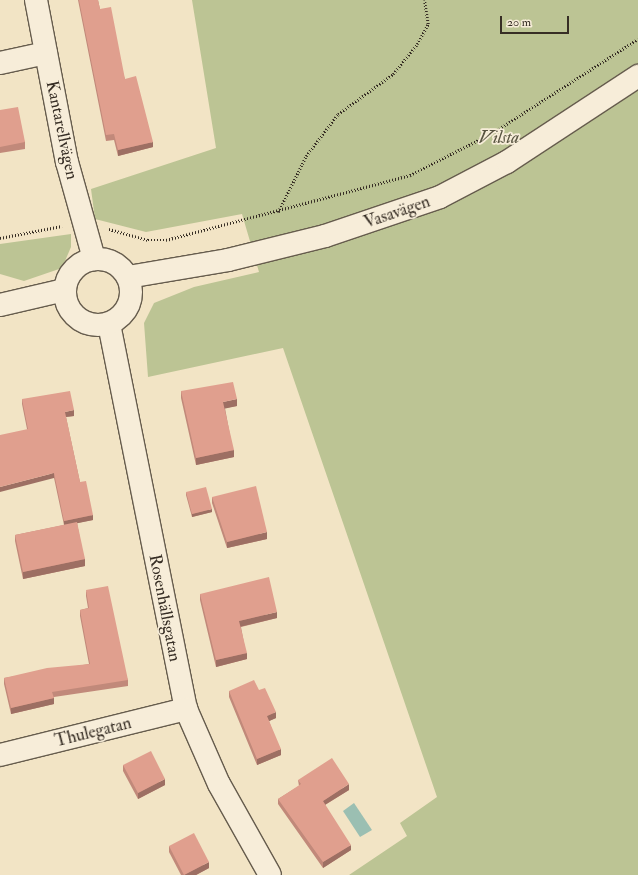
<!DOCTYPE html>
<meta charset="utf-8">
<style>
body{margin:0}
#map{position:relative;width:638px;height:875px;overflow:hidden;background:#f2e4c5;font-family:"IM FELL Double Pica",serif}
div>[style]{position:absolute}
.green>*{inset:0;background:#bcc494}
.water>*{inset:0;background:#9bbfb2}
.path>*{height:2.5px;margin-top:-1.25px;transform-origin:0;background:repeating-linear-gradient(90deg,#372e25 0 1px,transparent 0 3px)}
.roads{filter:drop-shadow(1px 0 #665c4d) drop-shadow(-1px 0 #665c4d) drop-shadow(0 1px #665c4d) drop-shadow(0 -1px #665c4d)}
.minor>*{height:22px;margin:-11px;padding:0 11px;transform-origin:11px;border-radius:11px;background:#f7edd9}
.tertiary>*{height:22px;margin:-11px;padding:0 11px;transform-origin:11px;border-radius:11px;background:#f7edd9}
.tertiary>.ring{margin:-11px;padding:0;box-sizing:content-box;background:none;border:22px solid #f7edd9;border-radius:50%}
.wall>*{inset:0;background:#c1897a}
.shaded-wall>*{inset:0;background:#9d6f63}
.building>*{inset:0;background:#e09f8e}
span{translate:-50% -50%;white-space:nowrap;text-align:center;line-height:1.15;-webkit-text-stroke:3.5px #f7edd9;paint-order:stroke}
.street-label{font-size:17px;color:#372e25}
.park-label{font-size:17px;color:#585441;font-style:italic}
.scale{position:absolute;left:500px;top:16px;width:69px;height:18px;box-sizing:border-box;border:2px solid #372e25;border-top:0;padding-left:5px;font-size:12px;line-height:14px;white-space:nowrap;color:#372e25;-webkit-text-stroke:3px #f7edd9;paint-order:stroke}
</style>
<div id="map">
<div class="green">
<i style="clip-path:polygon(192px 0,638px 0,638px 875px,349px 875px,407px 836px,400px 823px,437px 797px,283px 348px,148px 377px,144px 323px,154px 303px,194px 287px,259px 272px,242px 214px,146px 232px,95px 219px,91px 189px,216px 148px)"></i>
<i style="clip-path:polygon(71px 234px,71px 247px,62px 268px,24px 281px,0 274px,0 244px)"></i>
</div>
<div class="water">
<i style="clip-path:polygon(354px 803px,372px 830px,360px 837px,343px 811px)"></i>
</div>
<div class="path">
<i style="left:278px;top:212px;width:63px;rotate:-63.4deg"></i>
<i style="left:306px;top:156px;width:53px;rotate:-52.7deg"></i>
<i style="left:338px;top:114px;width:68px;rotate:-36deg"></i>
<i style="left:393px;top:74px;width:38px;rotate:-51deg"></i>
<i style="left:417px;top:44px;width:23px;rotate:-61deg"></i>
<i style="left:428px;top:24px;width:24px;rotate:-99deg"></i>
<i style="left:109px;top:229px;width:41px;rotate:15.8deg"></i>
<i style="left:148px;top:240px;width:18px"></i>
<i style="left:166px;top:240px;width:253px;rotate:-14.9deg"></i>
<i style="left:410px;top:175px;width:94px;rotate:-27.1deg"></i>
<i style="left:494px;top:132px;width:171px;rotate:-32.9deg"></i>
<i style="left:0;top:238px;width:63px;rotate:-11deg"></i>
</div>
<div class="roads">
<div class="minor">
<i style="left:36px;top:0;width:165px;rotate:79.2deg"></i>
<i style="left:67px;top:162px;width:101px;rotate:74.4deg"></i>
<i style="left:0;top:63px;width:47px;rotate:-12.3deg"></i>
<i style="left:109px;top:324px;width:393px;rotate:78.7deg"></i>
<i style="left:186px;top:709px;width:82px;rotate:66.3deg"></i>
<i style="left:219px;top:784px;width:104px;rotate:60.7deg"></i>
<i style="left:0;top:755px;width:192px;rotate:-13.9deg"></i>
</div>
<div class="tertiary">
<i class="ring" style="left:65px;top:259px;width:44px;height:44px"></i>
<i style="left:128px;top:277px;width:101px;rotate:-9.6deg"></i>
<i style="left:228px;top:260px;width:100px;rotate:-13.9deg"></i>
<i style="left:325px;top:236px;width:121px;rotate:-18.7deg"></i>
<i style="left:440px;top:197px;width:76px;rotate:-27.6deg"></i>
<i style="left:507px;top:162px;width:157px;rotate:-33.3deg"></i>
<i style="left:0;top:305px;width:66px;rotate:-13.2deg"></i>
</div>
</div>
<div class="wall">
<i style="clip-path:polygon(78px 0,98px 0,100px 9px,125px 79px,153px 147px,118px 156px,114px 140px,106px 141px)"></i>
<i style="clip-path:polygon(0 110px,25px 142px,25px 149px,0 153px)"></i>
<i style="clip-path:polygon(181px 391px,237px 406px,225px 408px,234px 457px,196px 465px,181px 398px)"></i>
<i style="clip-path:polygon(22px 399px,74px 416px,66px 417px,80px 482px,93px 520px,77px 523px,85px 566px,23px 579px,15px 541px,15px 535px,64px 525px,54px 478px,27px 429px,22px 404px)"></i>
<i style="clip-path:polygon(186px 492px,212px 512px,192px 517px,186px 495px)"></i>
<i style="clip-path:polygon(212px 497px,267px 539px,227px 548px,212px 503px)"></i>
<i style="clip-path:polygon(86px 590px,128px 680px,128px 686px,54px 697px,54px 704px,11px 714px,4px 684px,4px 678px,89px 664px,80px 616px,80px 610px,88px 608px,86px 596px)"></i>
<i style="clip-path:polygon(200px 594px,277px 618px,241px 627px,247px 659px,216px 667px,200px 600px)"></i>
<i style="clip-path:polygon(259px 690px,276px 718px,269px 721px,281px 755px,257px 765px,229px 697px,229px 691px)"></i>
<i style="clip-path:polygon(123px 765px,165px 785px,138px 799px,123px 771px)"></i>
<i style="clip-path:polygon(298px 780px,349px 790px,325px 805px,351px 850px,323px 868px,278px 804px,278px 799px,299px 786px)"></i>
<i style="clip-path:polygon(169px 846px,209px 868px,196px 875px,181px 875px,169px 852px)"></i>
</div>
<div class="shaded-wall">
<i style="clip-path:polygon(153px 142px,153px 147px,118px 156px,118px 150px)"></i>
<i style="clip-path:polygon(237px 399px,237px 406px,223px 409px,223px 402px)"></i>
<i style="clip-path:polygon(74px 410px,74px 416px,65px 417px,65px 412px)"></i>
<i style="clip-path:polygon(234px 450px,234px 457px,196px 465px,196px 458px)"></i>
<i style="clip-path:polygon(54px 473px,54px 478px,0 492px,0 487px)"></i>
<i style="clip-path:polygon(212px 509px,212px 512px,192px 517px,192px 514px)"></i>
<i style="clip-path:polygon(93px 515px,93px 520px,64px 526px,64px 521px)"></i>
<i style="clip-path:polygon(267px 532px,267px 539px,227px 548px,227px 542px)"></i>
<i style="clip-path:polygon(85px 559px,85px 566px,23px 579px,23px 572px)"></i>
<i style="clip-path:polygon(277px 612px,277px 618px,239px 627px,239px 621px)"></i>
<i style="clip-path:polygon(247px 653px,247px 659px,216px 667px,216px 660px)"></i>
<i style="clip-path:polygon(54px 698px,54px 704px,11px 714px,11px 708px)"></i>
<i style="clip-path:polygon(276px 712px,276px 718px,267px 722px,267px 716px)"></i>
<i style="clip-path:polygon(281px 749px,281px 755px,257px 765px,257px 759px)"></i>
<i style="clip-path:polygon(165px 779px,165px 785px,138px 799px,138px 793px)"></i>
<i style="clip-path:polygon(349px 784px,349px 790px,323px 806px,323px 801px)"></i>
<i style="clip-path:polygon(351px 845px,351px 850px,323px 868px,323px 862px)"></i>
<i style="clip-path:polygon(209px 862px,209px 868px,196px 875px,184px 875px)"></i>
</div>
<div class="building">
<i style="clip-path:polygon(79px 0,98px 0,100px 9px,111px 7px,125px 79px,136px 76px,153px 142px,118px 150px,114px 134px,106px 135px)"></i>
<i style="clip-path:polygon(18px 107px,25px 142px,0 147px,0 110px)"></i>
<i style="clip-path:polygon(233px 382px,237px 399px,223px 402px,234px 450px,196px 458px,181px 391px)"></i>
<i style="clip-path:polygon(70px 391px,74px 410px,65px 412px,80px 482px,86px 481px,93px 515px,64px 521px,54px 473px,0 487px,0 435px,28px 429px,22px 399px)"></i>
<i style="clip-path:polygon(256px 486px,267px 532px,227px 542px,212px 497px)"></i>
<i style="clip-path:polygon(206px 487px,212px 509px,192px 514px,186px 492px)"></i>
<i style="clip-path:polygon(77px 522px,85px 559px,23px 572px,15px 535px)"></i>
<i style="clip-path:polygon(269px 577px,277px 612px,239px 621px,247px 653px,216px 660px,200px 594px)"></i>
<i style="clip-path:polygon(108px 586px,128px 680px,52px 692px,54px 698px,11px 708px,4px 678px,47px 668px,90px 664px,80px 610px,89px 608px,86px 590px)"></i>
<i style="clip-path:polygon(254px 680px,259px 690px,265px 688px,276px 712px,267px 716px,281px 749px,257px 759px,229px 691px)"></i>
<i style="clip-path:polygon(151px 751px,165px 779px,138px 793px,123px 765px)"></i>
<i style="clip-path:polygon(332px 758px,349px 784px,323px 801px,351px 845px,323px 862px,278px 799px,301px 784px,298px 780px)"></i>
<i style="clip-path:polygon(194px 833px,209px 862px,184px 875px,169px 846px)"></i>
</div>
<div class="street-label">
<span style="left:62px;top:130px;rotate:78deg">Kantarellvägen</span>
<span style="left:397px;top:212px;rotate:-19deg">Vasavägen</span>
<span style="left:165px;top:608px;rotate:79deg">Rosenhällsgatan</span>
<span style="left:93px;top:732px;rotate:-14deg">Thulegatan</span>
</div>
<div class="park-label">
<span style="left:499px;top:138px">Vilsta</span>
</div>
<div class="scale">20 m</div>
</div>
